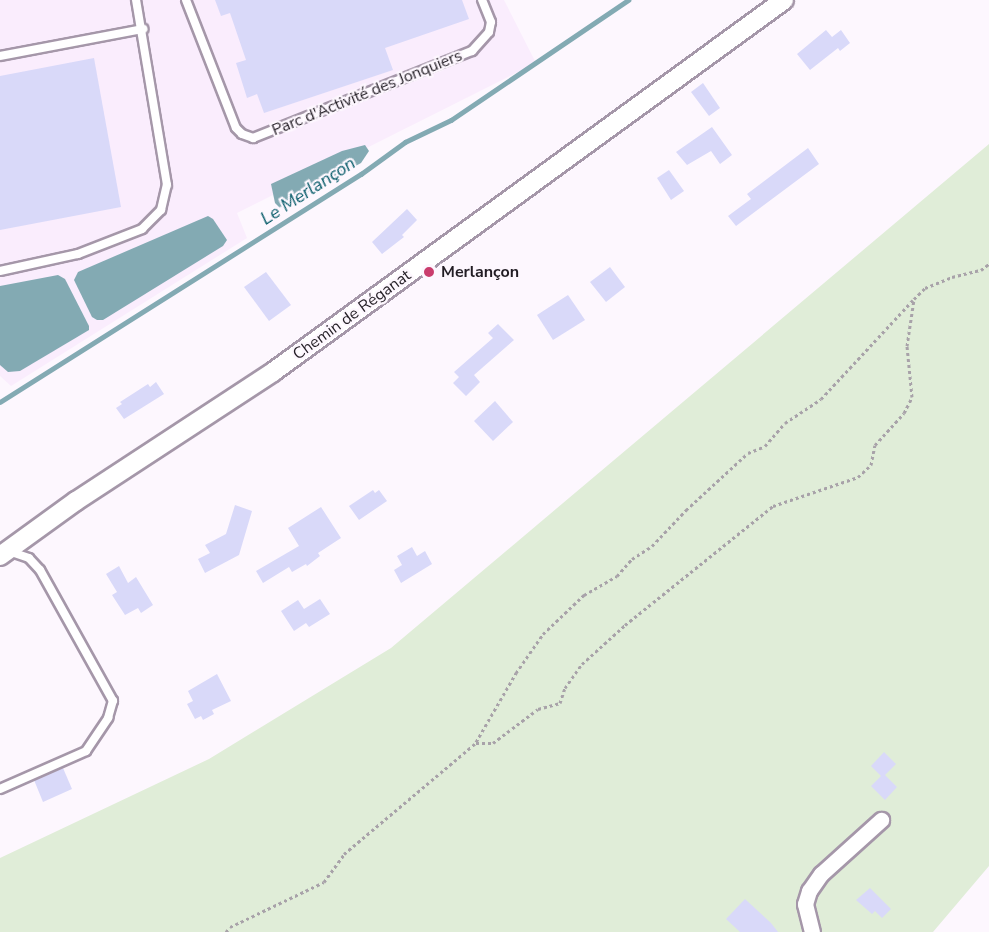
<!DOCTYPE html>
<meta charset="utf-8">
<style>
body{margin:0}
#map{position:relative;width:989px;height:932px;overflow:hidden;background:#fdf7fe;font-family:"Nunito Sans",sans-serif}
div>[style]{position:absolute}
.built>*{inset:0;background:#faedfd}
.green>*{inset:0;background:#e0edd8}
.water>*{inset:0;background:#83aab3}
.stream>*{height:4.5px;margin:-2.25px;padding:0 2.25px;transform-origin:2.25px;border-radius:2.25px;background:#83aab3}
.building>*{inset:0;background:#d9d9f9}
.path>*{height:3px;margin-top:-1.5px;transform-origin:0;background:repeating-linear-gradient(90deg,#a8a2a9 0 3px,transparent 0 6px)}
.roads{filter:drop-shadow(2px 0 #a597a9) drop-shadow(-2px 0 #a597a9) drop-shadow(0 2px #a597a9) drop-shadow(0 -2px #a597a9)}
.service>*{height:8px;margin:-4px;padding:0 4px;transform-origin:4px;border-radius:4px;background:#fff}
.minor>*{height:15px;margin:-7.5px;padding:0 7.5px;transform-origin:7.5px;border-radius:7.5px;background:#fff}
.tertiary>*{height:18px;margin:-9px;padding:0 9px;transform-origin:9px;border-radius:9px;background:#fff}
.dots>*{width:16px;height:16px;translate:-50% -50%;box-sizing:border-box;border:3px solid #fdf7fe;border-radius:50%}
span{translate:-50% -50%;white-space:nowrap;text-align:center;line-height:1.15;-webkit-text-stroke:4.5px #fdf7fe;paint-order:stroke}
.street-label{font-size:16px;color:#221d24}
.poi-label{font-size:16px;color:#221d24;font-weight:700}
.left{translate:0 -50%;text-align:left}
.water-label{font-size:18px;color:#055a68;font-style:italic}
</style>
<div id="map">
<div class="built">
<i style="clip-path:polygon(0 0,504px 0,536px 63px,237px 213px,247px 238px,11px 386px,0 376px)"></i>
</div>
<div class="green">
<i style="clip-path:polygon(989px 144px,989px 866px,933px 932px,0 932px,0 858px,209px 759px,391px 648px)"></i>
</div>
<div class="water">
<i style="clip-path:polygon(365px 145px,369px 151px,361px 163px,280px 208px,275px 203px,271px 184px,342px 151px)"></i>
<i style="clip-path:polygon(208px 216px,213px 219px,227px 240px,223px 246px,103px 320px,97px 320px,92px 317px,74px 280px,78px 272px)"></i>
<i style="clip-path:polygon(58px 275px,65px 279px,89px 326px,89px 330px,20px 371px,8px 372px,0 365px,0 286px)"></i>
</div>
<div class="stream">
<i style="left:0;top:402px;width:427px;rotate:-32.3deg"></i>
<i style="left:361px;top:174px;width:54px;rotate:-36deg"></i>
<i style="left:405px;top:142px;width:51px;rotate:-25.6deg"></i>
<i style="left:451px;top:120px;width:214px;rotate:-34.1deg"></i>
</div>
<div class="building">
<i style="clip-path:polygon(215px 0,462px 0,469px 19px,385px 48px,393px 70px,264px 113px,257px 94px,247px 98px,236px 63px,246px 60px,230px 13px,221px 16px)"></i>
<i style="clip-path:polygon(826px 30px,832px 37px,841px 30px,850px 43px,840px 51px,838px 48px,810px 70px,797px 54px)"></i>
<i style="clip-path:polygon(94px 58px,121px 207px,0 230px,0 76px)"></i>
<i style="clip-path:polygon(703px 83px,720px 108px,709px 116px,691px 92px)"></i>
<i style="clip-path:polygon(712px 127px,732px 155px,720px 164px,711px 151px,687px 165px,676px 152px)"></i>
<i style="clip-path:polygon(808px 148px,819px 164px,736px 226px,728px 216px,751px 199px,747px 194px)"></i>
<i style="clip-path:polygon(669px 170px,684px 191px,671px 200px,657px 178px)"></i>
<i style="clip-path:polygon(407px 209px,417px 220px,402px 235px,404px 237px,382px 254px,372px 242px)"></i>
<i style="clip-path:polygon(610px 267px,625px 287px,606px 302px,590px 282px)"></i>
<i style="clip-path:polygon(266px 272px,291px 305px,269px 321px,244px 287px)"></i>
<i style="clip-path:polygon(568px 295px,585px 320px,553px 340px,537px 315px)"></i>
<i style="clip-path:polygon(498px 324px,514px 340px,474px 375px,480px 382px,466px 396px,453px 383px,459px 377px,454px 372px,493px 338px,488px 333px)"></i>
<i style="clip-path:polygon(156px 382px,164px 394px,124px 419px,116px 408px,122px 404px,120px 402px,148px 384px,150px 387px)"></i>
<i style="clip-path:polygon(495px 401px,513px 422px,493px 441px,474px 421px)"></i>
<i style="clip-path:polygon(373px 490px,375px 493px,379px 490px,387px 501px,359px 520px,349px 506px)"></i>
<i style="clip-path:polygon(235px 505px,252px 511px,239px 555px,205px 573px,198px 559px,210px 553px,205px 545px,226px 534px)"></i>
<i style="clip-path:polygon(321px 507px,341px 538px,318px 553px,320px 556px,307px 566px,306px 564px,292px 572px,289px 567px,263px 583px,256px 571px,299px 546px,288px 528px)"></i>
<i style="clip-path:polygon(412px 547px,417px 556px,425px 551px,432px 564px,401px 583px,394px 570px,402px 565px,397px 556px)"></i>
<i style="clip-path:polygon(119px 566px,128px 583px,136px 577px,153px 605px,141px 613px,138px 608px,125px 615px,112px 595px,117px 592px,106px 574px)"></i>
<i style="clip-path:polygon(320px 599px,330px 614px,309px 627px,306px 623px,294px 631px,281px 611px,298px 600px,304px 609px)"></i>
<i style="clip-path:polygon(217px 674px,231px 701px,212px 710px,214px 714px,203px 720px,201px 716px,195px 719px,187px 704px,193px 701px,188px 691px)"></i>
<i style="clip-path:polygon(884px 752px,896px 764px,885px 775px,897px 787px,885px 800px,871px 786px,881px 776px,871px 766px)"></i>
<i style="clip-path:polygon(63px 768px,72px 789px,43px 802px,34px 780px)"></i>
<i style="clip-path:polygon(870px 888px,891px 909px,882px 918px,875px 911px,872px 914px,856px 900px)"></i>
<i style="clip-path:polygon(745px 899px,771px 923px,778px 932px,740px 932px,726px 919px)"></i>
</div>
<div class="path">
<i style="left:476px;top:742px;width:80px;rotate:-59.9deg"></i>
<i style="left:516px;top:673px;width:47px;rotate:-55.3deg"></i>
<i style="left:543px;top:634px;width:57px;rotate:-43.6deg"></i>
<i style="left:584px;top:595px;width:38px;rotate:-30deg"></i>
<i style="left:617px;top:576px;width:23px;rotate:-49deg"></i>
<i style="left:632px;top:559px;width:24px;rotate:-33deg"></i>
<i style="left:652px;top:546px;width:50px;rotate:-46.6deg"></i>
<i style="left:686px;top:510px;width:84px;rotate:-42.6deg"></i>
<i style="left:748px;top:453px;width:18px;rotate:-22deg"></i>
<i style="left:765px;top:446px;width:30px;rotate:-49deg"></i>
<i style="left:785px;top:423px;width:43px;rotate:-33.7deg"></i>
<i style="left:821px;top:399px;width:135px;rotate:-47.1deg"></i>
<i style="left:226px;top:932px;width:6px;rotate:-51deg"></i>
<i style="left:230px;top:927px;width:104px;rotate:-25.6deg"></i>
<i style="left:324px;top:882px;width:34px;rotate:-54deg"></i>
<i style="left:344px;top:854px;width:172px;rotate:-40.1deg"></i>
<i style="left:476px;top:743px;width:17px"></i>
<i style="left:493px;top:743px;width:56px;rotate:-37.1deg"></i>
<i style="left:538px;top:709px;width:23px;rotate:-15deg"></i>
<i style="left:560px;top:703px;width:16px;rotate:-72deg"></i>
<i style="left:565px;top:688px;width:29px;rotate:-55deg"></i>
<i style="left:582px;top:664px;width:58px;rotate:-42.2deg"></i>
<i style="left:625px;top:625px;width:190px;rotate:-38.8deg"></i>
<i style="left:773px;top:506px;width:90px;rotate:-18.8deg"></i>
<i style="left:858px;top:477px;width:18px;rotate:-43deg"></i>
<i style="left:871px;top:465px;width:20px;rotate:-79deg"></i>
<i style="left:875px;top:445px;width:43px;rotate:-47.8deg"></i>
<i style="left:904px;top:413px;width:18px;rotate:-63deg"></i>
<i style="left:912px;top:397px;width:51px;rotate:-95.6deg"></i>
<i style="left:907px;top:346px;width:48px;rotate:-81.5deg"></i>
<i style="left:914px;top:299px;width:16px;rotate:-45deg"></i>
<i style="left:925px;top:288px;width:29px;rotate:-22deg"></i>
<i style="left:952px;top:277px;width:30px;rotate:-14deg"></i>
<i style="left:981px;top:270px;width:10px;rotate:-37deg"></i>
</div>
<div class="roads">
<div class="service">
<i style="left:186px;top:0;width:137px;rotate:68.7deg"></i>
<i style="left:236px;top:128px;width:8px;rotate:45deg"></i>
<i style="left:242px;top:134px;width:12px;rotate:20deg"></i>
<i style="left:253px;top:138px;width:236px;rotate:-21.7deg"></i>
<i style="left:472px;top:51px;width:25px;rotate:-48deg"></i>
<i style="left:489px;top:32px;width:10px;rotate:-79deg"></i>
<i style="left:491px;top:22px;width:24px;rotate:-112deg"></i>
<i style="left:0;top:56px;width:146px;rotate:-10.7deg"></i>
<i style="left:0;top:271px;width:80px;rotate:-12.3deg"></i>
<i style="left:78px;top:254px;width:69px;rotate:-21.3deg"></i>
<i style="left:142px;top:229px;width:27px;rotate:-45deg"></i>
<i style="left:161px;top:210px;width:26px;rotate:-77deg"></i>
<i style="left:167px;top:185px;width:188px;rotate:-99.5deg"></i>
<i style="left:0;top:789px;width:94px;rotate:-23.8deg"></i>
<i style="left:86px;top:751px;width:40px;rotate:-56deg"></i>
<i style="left:108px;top:718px;width:18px;rotate:-74deg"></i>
<i style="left:113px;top:701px;width:150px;rotate:-119.1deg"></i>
<i style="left:40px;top:570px;width:16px;rotate:-133deg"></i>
<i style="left:29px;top:558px;width:21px;rotate:-161deg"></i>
</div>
<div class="minor">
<i style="left:812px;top:932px;width:29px;rotate:-104deg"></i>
<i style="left:805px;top:904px;width:14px;rotate:-73deg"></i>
<i style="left:809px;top:891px;width:21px;rotate:-55deg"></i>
<i style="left:821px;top:874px;width:81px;rotate:-42deg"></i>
</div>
<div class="tertiary">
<i style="left:0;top:556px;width:94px;rotate:-35.9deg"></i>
<i style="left:76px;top:501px;width:235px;rotate:-33.2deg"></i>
<i style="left:273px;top:372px;width:632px;rotate:-36.05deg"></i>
</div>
</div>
<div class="dots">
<i style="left:429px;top:272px;background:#ca3d6d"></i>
</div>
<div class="street-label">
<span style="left:367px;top:93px;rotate:-22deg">Parc d'Activité des Jonquiers</span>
<span style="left:352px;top:315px;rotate:-36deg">Chemin de Réganat</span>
</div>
<div class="poi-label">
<span class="left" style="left:441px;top:272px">Merlançon</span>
</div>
<div class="water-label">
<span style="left:308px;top:191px;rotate:-33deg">Le Merlançon</span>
</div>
</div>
